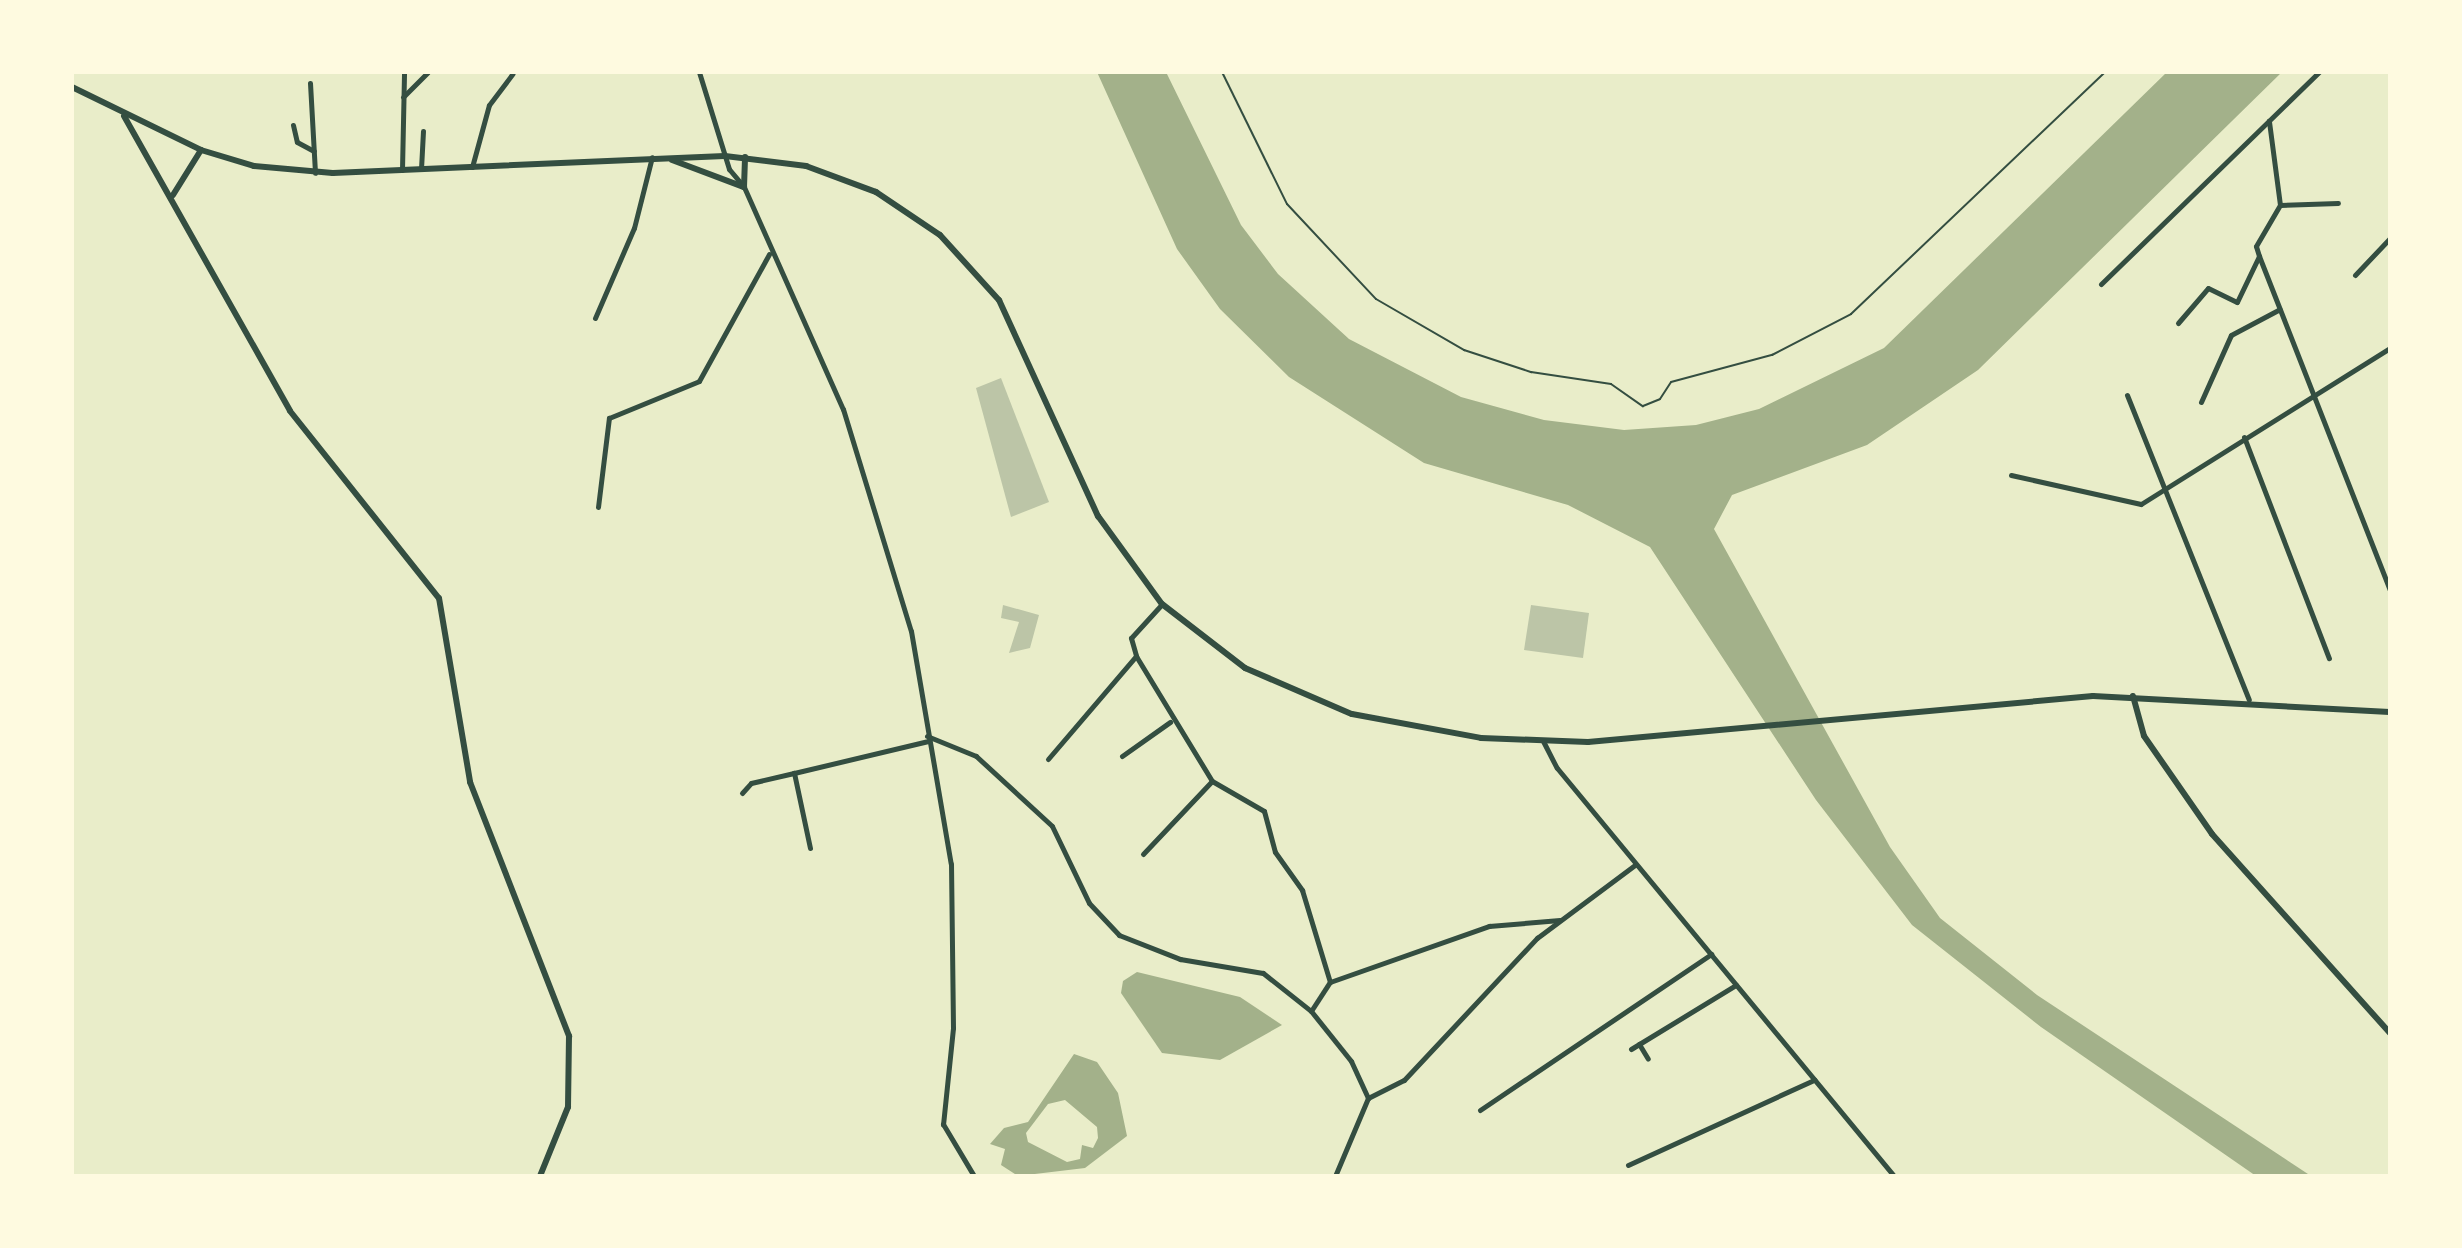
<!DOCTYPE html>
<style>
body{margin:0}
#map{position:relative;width:2462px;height:1248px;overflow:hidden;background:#e9edc9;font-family:Montserrat,sans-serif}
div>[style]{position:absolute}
.water>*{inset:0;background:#a3b18a}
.building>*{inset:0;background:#bcc5a7}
.path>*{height:2px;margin:-1px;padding:0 1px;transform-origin:1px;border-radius:1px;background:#344e41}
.minor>*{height:5px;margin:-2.5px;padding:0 2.5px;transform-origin:2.5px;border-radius:2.5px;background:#344e41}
.tertiary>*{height:6px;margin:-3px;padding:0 3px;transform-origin:3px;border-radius:3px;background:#344e41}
span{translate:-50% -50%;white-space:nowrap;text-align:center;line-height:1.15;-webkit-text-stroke:8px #fefae0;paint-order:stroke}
.frame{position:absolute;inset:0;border:74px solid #fefae0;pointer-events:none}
</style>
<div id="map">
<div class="water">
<i style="clip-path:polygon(1097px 72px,1166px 72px,1241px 225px,1278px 274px,1349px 339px,1461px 397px,1544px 420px,1624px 430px,1696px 425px,1759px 409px,1884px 348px,2167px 72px,2282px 72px,1978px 370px,1867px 445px,1732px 495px,1714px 529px,1890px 847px,1940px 918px,2037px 995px,2311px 1176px,2256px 1176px,2041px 1027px,1912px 925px,1816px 800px,1650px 547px,1568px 505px,1424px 463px,1289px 377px,1220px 309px,1177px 249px)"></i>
<i style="clip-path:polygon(1137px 972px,1240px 997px,1282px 1025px,1220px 1060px,1162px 1053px,1121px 993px,1123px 981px)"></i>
<i style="clip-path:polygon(evenodd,1074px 1054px,1097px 1062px,1118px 1093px,1127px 1136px,1085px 1168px,1018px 1176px,1001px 1165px,1005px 1149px,990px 1144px,1004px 1128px,1028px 1122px,1074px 1054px,1065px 1100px,1097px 1127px,1098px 1138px,1093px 1148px,1082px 1145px,1080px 1159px,1067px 1162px,1028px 1142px,1026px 1133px,1048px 1104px,1065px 1100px)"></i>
</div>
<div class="building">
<i style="clip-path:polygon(1001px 378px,1049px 502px,1011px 517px,976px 388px)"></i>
<i style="clip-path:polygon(1003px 605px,1039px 615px,1030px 648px,1009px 653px,1019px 622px,1001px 618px)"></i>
<i style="clip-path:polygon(1531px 605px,1589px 613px,1583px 658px,1524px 650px)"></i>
</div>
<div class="path">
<i style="left:1222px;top:72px;width:147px;rotate:63.8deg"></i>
<i style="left:1287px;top:204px;width:130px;rotate:46.9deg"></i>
<i style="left:1376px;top:299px;width:102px;rotate:30.1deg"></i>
<i style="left:1464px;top:350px;width:71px;rotate:18.2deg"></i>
<i style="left:1531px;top:372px;width:81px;rotate:8.5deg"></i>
<i style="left:1611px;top:384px;width:39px;rotate:35deg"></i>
<i style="left:1643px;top:406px;width:18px;rotate:-22deg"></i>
<i style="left:1660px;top:399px;width:20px;rotate:-57deg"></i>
<i style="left:1671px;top:382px;width:105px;rotate:-15deg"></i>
<i style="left:1772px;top:355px;width:89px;rotate:-27.4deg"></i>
<i style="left:1851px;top:314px;width:351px;rotate:-43.6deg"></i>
</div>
<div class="minor">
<i style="left:699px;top:72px;width:102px;rotate:72.8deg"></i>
<i style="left:729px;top:169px;width:23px;rotate:50deg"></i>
<i style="left:744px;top:187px;width:243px;rotate:66deg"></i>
<i style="left:843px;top:409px;width:232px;rotate:73deg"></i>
<i style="left:911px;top:631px;width:236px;rotate:80.3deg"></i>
<i style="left:951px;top:864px;width:164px;rotate:89.3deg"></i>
<i style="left:953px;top:1028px;width:97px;rotate:95.9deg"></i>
<i style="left:943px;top:1124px;width:61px;rotate:59.2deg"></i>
<i style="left:310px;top:83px;width:90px;rotate:86.8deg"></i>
<i style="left:403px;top:97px;width:35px;rotate:-45deg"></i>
<i style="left:293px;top:125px;width:17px;rotate:77deg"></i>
<i style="left:297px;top:142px;width:19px;rotate:28deg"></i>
<i style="left:472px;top:167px;width:64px;rotate:-74.7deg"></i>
<i style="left:489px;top:105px;width:39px;rotate:-53deg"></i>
<i style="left:421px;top:169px;width:38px;rotate:-87deg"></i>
<i style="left:402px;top:170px;width:98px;rotate:-88.8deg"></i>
<i style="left:2280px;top:205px;width:58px;rotate:-2deg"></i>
<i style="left:2259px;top:256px;width:10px;rotate:-107deg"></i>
<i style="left:2256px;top:246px;width:48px;rotate:-59.7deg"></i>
<i style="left:2280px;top:205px;width:85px;rotate:-97.5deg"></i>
<i style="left:2355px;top:275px;width:51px;rotate:-46.6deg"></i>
<i style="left:2101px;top:284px;width:304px;rotate:-44.2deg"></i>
<i style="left:595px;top:318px;width:98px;rotate:-66.6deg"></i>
<i style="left:634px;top:228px;width:73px;rotate:-75.8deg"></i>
<i style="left:2178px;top:323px;width:46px;rotate:-49.4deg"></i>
<i style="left:2208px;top:288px;width:32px;rotate:26deg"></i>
<i style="left:2237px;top:302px;width:51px;rotate:-64.4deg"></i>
<i style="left:2259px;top:256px;width:359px;rotate:68.6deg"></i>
<i style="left:2127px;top:395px;width:328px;rotate:68.2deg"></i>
<i style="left:2201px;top:402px;width:73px;rotate:-65.9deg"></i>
<i style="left:2231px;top:335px;width:55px;rotate:-28deg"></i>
<i style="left:2244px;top:437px;width:237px;rotate:69deg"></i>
<i style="left:2011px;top:475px;width:133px;rotate:12.6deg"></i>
<i style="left:2141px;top:504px;width:294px;rotate:-32.1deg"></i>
<i style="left:598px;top:507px;width:90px;rotate:-83deg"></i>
<i style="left:609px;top:418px;width:97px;rotate:-22.3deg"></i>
<i style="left:699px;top:381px;width:145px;rotate:-61.1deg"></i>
<i style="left:1162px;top:604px;width:46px;rotate:132.4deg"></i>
<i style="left:1131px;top:638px;width:19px;rotate:74deg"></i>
<i style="left:1136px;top:656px;width:146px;rotate:58.7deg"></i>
<i style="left:1212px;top:781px;width:60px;rotate:30deg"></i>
<i style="left:1264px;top:811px;width:42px;rotate:75deg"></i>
<i style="left:1275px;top:852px;width:47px;rotate:54.6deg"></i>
<i style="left:1302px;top:890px;width:96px;rotate:73.1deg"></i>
<i style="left:927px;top:736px;width:53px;rotate:22.2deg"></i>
<i style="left:976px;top:756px;width:103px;rotate:42.6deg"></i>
<i style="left:1052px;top:826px;width:85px;rotate:64.3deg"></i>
<i style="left:1089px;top:903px;width:44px;rotate:46.8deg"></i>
<i style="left:1119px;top:935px;width:66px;rotate:21.5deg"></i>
<i style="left:1180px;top:959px;width:84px;rotate:9.6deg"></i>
<i style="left:1263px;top:973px;width:61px;rotate:38.4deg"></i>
<i style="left:1311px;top:1011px;width:64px;rotate:51.3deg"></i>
<i style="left:1351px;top:1061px;width:41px;rotate:65.3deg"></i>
<i style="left:1368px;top:1098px;width:85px;rotate:112.9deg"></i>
<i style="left:1543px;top:741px;width:30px;rotate:63deg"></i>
<i style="left:1557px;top:768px;width:529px;rotate:50.44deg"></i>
<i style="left:1122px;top:756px;width:59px;rotate:-35.3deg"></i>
<i style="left:1048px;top:759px;width:135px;rotate:-49.5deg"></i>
<i style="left:742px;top:793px;width:13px;rotate:-48deg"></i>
<i style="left:751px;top:783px;width:44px;rotate:-13.1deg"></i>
<i style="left:810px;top:848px;width:77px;rotate:-102deg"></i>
<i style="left:794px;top:773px;width:138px;rotate:-13.4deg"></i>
<i style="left:1143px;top:854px;width:100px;rotate:-46.6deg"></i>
<i style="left:1311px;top:1011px;width:35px;rotate:-57deg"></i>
<i style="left:1330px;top:982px;width:169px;rotate:-19.4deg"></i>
<i style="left:1489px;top:926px;width:71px;rotate:-4.8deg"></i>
<i style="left:1639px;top:1044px;width:17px;rotate:59deg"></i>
<i style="left:1631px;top:1049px;width:123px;rotate:-31.4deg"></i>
<i style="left:1368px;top:1098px;width:40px;rotate:-26.6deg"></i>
<i style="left:1404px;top:1080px;width:195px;rotate:-46.9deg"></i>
<i style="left:1537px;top:938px;width:122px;rotate:-36.7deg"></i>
<i style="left:1480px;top:1110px;width:279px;rotate:-34deg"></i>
<i style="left:1628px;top:1165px;width:205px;rotate:-24.6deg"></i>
</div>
<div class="tertiary">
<i style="left:72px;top:87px;width:144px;rotate:26deg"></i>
<i style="left:201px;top:150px;width:55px;rotate:16.8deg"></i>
<i style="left:254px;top:166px;width:79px;rotate:5.1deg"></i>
<i style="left:333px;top:173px;width:392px;rotate:-2.5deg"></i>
<i style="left:725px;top:156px;width:82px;rotate:7deg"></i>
<i style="left:806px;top:166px;width:75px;rotate:20.4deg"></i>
<i style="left:876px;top:192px;width:77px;rotate:33.9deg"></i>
<i style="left:940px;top:235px;width:88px;rotate:47.8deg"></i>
<i style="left:999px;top:300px;width:238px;rotate:65.4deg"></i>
<i style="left:1098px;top:516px;width:109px;rotate:54deg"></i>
<i style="left:1162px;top:604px;width:105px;rotate:37.6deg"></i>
<i style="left:1245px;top:668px;width:116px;rotate:23.3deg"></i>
<i style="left:1352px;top:714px;width:131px;rotate:10.5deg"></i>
<i style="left:1481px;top:738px;width:107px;rotate:2.1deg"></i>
<i style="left:1588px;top:742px;width:507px;rotate:-5.2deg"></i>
<i style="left:2093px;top:696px;width:297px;rotate:3.1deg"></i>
<i style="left:124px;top:116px;width:338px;rotate:60.6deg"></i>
<i style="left:290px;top:411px;width:239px;rotate:51.5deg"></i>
<i style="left:439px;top:598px;width:187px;rotate:80.4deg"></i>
<i style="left:470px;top:782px;width:273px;rotate:68.7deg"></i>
<i style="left:569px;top:1036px;width:71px;rotate:90.8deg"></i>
<i style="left:568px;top:1107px;width:74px;rotate:112.1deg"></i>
<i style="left:672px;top:160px;width:77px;rotate:20.6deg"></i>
<i style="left:744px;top:187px;width:30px;rotate:-88deg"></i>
<i style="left:173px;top:195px;width:53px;rotate:-58.1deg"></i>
<i style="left:2133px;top:696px;width:41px;rotate:74.6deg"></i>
<i style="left:2144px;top:736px;width:119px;rotate:55.2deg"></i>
<i style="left:2212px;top:834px;width:267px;rotate:48.2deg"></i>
</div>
<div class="frame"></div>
</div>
